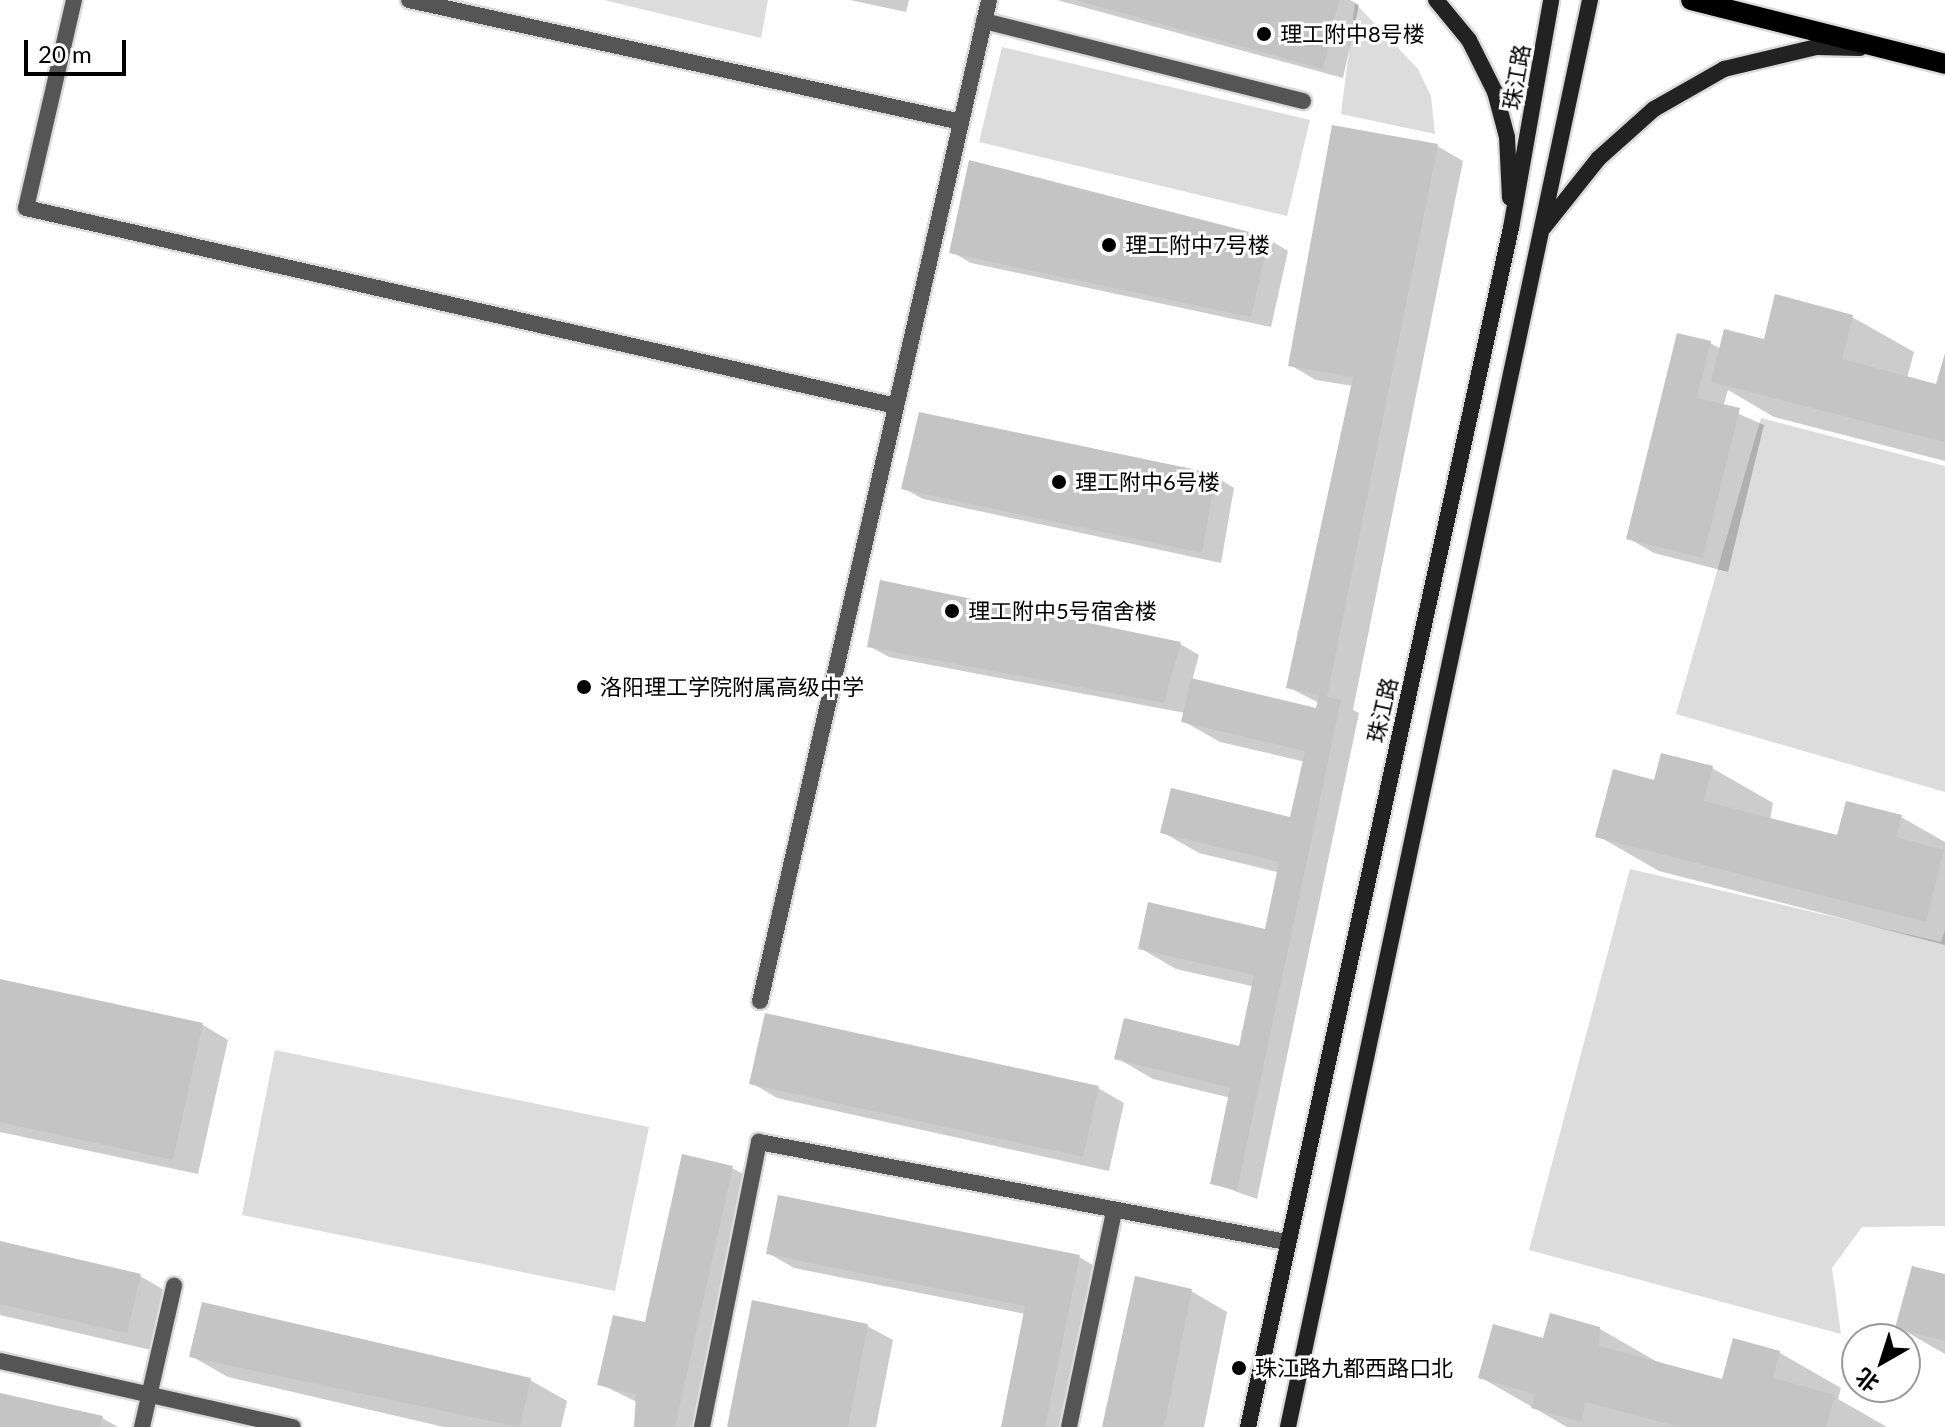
<!DOCTYPE html>
<meta charset="utf-8">
<style>
body{margin:0}
#map{position:relative;width:1945px;height:1427px;overflow:hidden;background:#fff;font-family:Lato,"Noto Sans SC",sans-serif}
div>[style]{position:absolute}
.green>*{inset:0;background:#dcdcdc}
.shadow>*{inset:0;background:#0003}
.building>*{inset:0;background:#c4c4c4}
.roads{filter:drop-shadow(2px 0 #dbdbdb) drop-shadow(-2px 0 #dbdbdb) drop-shadow(0 2px #dbdbdb) drop-shadow(0 -2px #dbdbdb)}
.service>*{height:16px;margin:-8px;padding:0 8px;transform-origin:8px;border-radius:8px;background:#555}
.secondary>*{height:16px;margin:-8px;padding:0 8px;transform-origin:8px;border-radius:8px;background:#222}
.primary>*{height:20px;margin:-10px;padding:0 10px;transform-origin:10px;border-radius:10px;background:#000}
.dots>*{width:22px;height:22px;translate:-50% -50%;box-sizing:border-box;border:4px solid #fff;border-radius:50%}
span{translate:-50% -50%;white-space:nowrap;text-align:center;line-height:1.15;-webkit-text-stroke:6px #fff;paint-order:stroke}
.poi-label{font-size:22px;color:#000}
.left{translate:0 -50%;text-align:left}
.street-label{font-size:22px;color:#000}
.north{position:absolute;left:1841px;top:1323px;width:80px;height:80px;box-sizing:border-box;background:#fff;border:2px solid #999;border-radius:50%;rotate:219deg;font-size:22px;font-weight:700;line-height:32px;text-align:center;color:#000}
.north::after{content:'';display:block;margin:auto;width:28px;height:36px;background:#000;clip-path:polygon(50% 0,100% 100%,50% 72%,0 100%)}
.scale{position:absolute;left:24px;top:40px;width:102px;height:36px;box-sizing:border-box;border:4px solid #000;border-top:0;padding-left:10px;font-size:24px;line-height:28px;white-space:nowrap;color:#000;-webkit-text-stroke:6px #fff;paint-order:stroke}
</style>
<div id="map">
<div class="green">
<i style="clip-path:polygon(604px 0,768px 0,761px 38px)"></i>
<i style="clip-path:polygon(1355px 3px,1418px 69px,1431px 96px,1435px 134px,1341px 114px)"></i>
<i style="clip-path:polygon(1002px 47px,1310px 120px,1287px 216px,979px 142px)"></i>
<i style="clip-path:polygon(1761px 418px,1945px 466px,1945px 792px,1676px 714px)"></i>
<i style="clip-path:polygon(1630px 869px,1941px 942px,1945px 930px,1945px 1226px,1862px 1227px,1832px 1268px,1841px 1334px,1529px 1250px)"></i>
<i style="clip-path:polygon(275px 1050px,649px 1127px,615px 1291px,242px 1215px)"></i>
</div>
<div class="shadow">
<i style="clip-path:polygon(850px 0,909px 0,906px 12px)"></i>
<i style="clip-path:polygon(1057px 0,1350px 0,1359px 5px,1343px 78px)"></i>
<i style="clip-path:polygon(1437px 146px,1463px 161px,1353px 710px,1359px 713px,1257px 1199px,1212px 1183px,1231px 1098px,1153px 1079px,1117px 1058px,1239px 1048px,1256px 987px,1176px 969px,1140px 948px,1268px 933px,1281px 873px,1199px 853px,1162px 832px,1293px 821px,1306px 762px,1220px 742px,1183px 721px,1185px 713px,889px 657px,869px 646px,1180px 644px,1199px 655px,1192px 681px,1315px 709px,1319px 703px,1288px 687px,1353px 386px,1316px 380px,1290px 365px)"></i>
<i style="clip-path:polygon(1268px 239px,1288px 251px,1271px 327px,971px 263px,952px 252px)"></i>
<i style="clip-path:polygon(1852px 317px,1914px 352px,1907px 378px,1938px 386px,1945px 357px,1945px 461px,1774px 417px,1728px 390px,1723px 407px,1764px 425px,1728px 572px,1654px 553px,1628px 538px,1710px 343px,1721px 349px,1765px 342px)"></i>
<i style="clip-path:polygon(1215px 476px,1234px 488px,1221px 563px,923px 499px,903px 488px)"></i>
<i style="clip-path:polygon(1712px 768px,1773px 803px,1770px 820px,1839px 838px,1901px 817px,1945px 842px,1945px 945px,1659px 871px,1598px 836px,1655px 782px)"></i>
<i style="clip-path:polygon(0 983px,203px 1025px,228px 1040px,198px 1174px,0 1132px)"></i>
<i style="clip-path:polygon(752px 1083px,1098px 1088px,1124px 1103px,1109px 1171px,777px 1098px)"></i>
<i style="clip-path:polygon(732px 1168px,758px 1182px,704px 1427px,635px 1427px,637px 1402px,600px 1384px,647px 1324px)"></i>
<i style="clip-path:polygon(0 1243px,140px 1276px,176px 1297px,164px 1353px,0 1315px)"></i>
<i style="clip-path:polygon(768px 1253px,1079px 1257px,1105px 1272px,1067px 1427px,1003px 1427px,1025px 1314px,794px 1268px)"></i>
<i style="clip-path:polygon(1945px 1276px,1945px 1354px,1898px 1327px)"></i>
<i style="clip-path:polygon(1191px 1291px,1227px 1312px,1204px 1427px,1104px 1427px)"></i>
<i style="clip-path:polygon(867px 1326px,893px 1340px,876px 1427px,729px 1427px)"></i>
<i style="clip-path:polygon(1600px 1329px,1661px 1364px,1723px 1382px,1734px 1340px,1780px 1353px,1841px 1388px,1838px 1399px,1887px 1427px,1567px 1427px,1480px 1377px,1545px 1341px)"></i>
<i style="clip-path:polygon(191px 1356px,530px 1380px,567px 1401px,561px 1427px,444px 1427px,228px 1377px)"></i>
<i style="clip-path:polygon(0 1395px,102px 1418px,118px 1427px,0 1427px)"></i>
</div>
<div class="building">
<i style="clip-path:polygon(1076px 0,1339px 0,1323px 69px)"></i>
<i style="clip-path:polygon(1332px 125px,1438px 144px,1327px 697px,1341px 700px,1237px 1190px,1210px 1184px,1230px 1088px,1114px 1059px,1124px 1018px,1239px 1046px,1254px 975px,1138px 949px,1148px 902px,1265px 929px,1279px 862px,1160px 833px,1171px 788px,1290px 817px,1305px 751px,1181px 722px,1191px 678px,1316px 708px,1319px 695px,1286px 688px,1353px 377px,1288px 366px)"></i>
<i style="clip-path:polygon(969px 160px,1269px 237px,1251px 317px,949px 253px)"></i>
<i style="clip-path:polygon(1775px 294px,1853px 315px,1842px 359px,1936px 384px,1945px 353px,1945px 442px,1711px 382px,1724px 329px,1764px 339px)"></i>
<i style="clip-path:polygon(1677px 333px,1711px 341px,1697px 398px,1740px 408px,1703px 558px,1626px 539px)"></i>
<i style="clip-path:polygon(919px 412px,1216px 474px,1202px 553px,901px 489px)"></i>
<i style="clip-path:polygon(880px 580px,1181px 642px,1164px 703px,867px 647px)"></i>
<i style="clip-path:polygon(1661px 753px,1713px 766px,1704px 801px,1837px 835px,1846px 801px,1902px 815px,1896px 837px,1944px 850px,1926px 922px,1595px 837px,1613px 769px,1654px 780px)"></i>
<i style="clip-path:polygon(0 979px,203px 1023px,173px 1160px,0 1122px)"></i>
<i style="clip-path:polygon(765px 1013px,1099px 1086px,1083px 1157px,749px 1084px)"></i>
<i style="clip-path:polygon(682px 1154px,733px 1166px,675px 1427px,634px 1427px,636px 1394px,597px 1385px,613px 1315px,645px 1322px)"></i>
<i style="clip-path:polygon(778px 1195px,1080px 1255px,1045px 1427px,1001px 1427px,1025px 1306px,766px 1254px)"></i>
<i style="clip-path:polygon(0 1241px,141px 1274px,127px 1333px,0 1304px)"></i>
<i style="clip-path:polygon(1912px 1266px,1945px 1274px,1945px 1341px,1895px 1328px)"></i>
<i style="clip-path:polygon(1135px 1276px,1192px 1289px,1164px 1427px,1102px 1427px)"></i>
<i style="clip-path:polygon(752px 1300px,868px 1324px,848px 1427px,727px 1427px)"></i>
<i style="clip-path:polygon(202px 1302px,531px 1378px,520px 1427px,189px 1357px)"></i>
<i style="clip-path:polygon(1550px 1313px,1600px 1327px,1599px 1346px,1722px 1379px,1733px 1338px,1780px 1351px,1773px 1378px,1835px 1395px,1826px 1427px,1679px 1427px,1586px 1402px,1581px 1422px,1531px 1408px,1535px 1394px,1478px 1378px,1493px 1324px,1543px 1338px)"></i>
<i style="clip-path:polygon(0 1393px,103px 1416px,100px 1427px,0 1427px)"></i>
</div>
<div class="roads">
<div class="service">
<i style="left:74px;top:0;width:213px;rotate:103deg"></i>
<i style="left:26px;top:208px;width:892px;rotate:12.82deg"></i>
<i style="left:409px;top:0;width:565px;rotate:12.46deg"></i>
<i style="left:984px;top:21px;width:329px;rotate:14.1deg"></i>
<i style="left:760px;top:1001px;width:1027px;rotate:-77.11deg"></i>
<i style="left:0;top:1361px;width:300px;rotate:12.7deg"></i>
<i style="left:142px;top:1427px;width:145px;rotate:-77.2deg"></i>
<i style="left:702px;top:1427px;width:291px;rotate:-78.7deg"></i>
<i style="left:759px;top:1142px;width:536px;rotate:10.74deg"></i>
<i style="left:1069px;top:1427px;width:221px;rotate:-78.2deg"></i>
</div>
<div class="secondary">
<i style="left:1436px;top:0;width:52px;rotate:50.5deg"></i>
<i style="left:1469px;top:40px;width:58px;rotate:63.4deg"></i>
<i style="left:1495px;top:92px;width:47px;rotate:75.1deg"></i>
<i style="left:1507px;top:137px;width:61px;rotate:87.2deg"></i>
<i style="left:1544px;top:227px;width:87px;rotate:-51.5deg"></i>
<i style="left:1598px;top:159px;width:75px;rotate:-41.8deg"></i>
<i style="left:1654px;top:109px;width:81px;rotate:-29.7deg"></i>
<i style="left:1724px;top:69px;width:95px;rotate:-13.4deg"></i>
<i style="left:1816px;top:47px;width:44px;rotate:1.3deg"></i>
<i style="left:1248px;top:1427px;width:1228px;rotate:-77.63deg"></i>
<i style="left:1511px;top:228px;width:231px;rotate:-80deg"></i>
<i style="left:1288px;top:1427px;width:1459px;rotate:-78.05deg"></i>
</div>
<div class="primary">
<i style="left:1691px;top:0;width:262px;rotate:14.1deg"></i>
</div>
</div>
<div class="dots">
<i style="left:1264px;top:34px;background:#000"></i>
<i style="left:1109px;top:245px;background:#000"></i>
<i style="left:1059px;top:482px;background:#000"></i>
<i style="left:952px;top:611px;background:#000"></i>
<i style="left:584px;top:687px;background:#000"></i>
<i style="left:1239px;top:1368px;background:#000"></i>
</div>
<div class="poi-label">
<span class="left" style="left:1280px;top:34px">理工附中8号楼</span>
<span class="left" style="left:1125px;top:245px">理工附中7号楼</span>
<span class="left" style="left:1075px;top:482px">理工附中6号楼</span>
<span class="left" style="left:968px;top:611px">理工附中5号宿舍楼</span>
<span class="left" style="left:600px;top:687px">洛阳理工学院附属高级中学</span>
<span class="left" style="left:1255px;top:1368px">珠江路九都西路口北</span>
</div>
<div class="street-label">
<span style="left:1516px;top:77px;rotate:-80deg">珠江路</span>
<span style="left:1382px;top:710px;rotate:-77deg">珠江路</span>
</div>
<div class="north">北</div>
<div class="scale">20 m</div>
</div>
